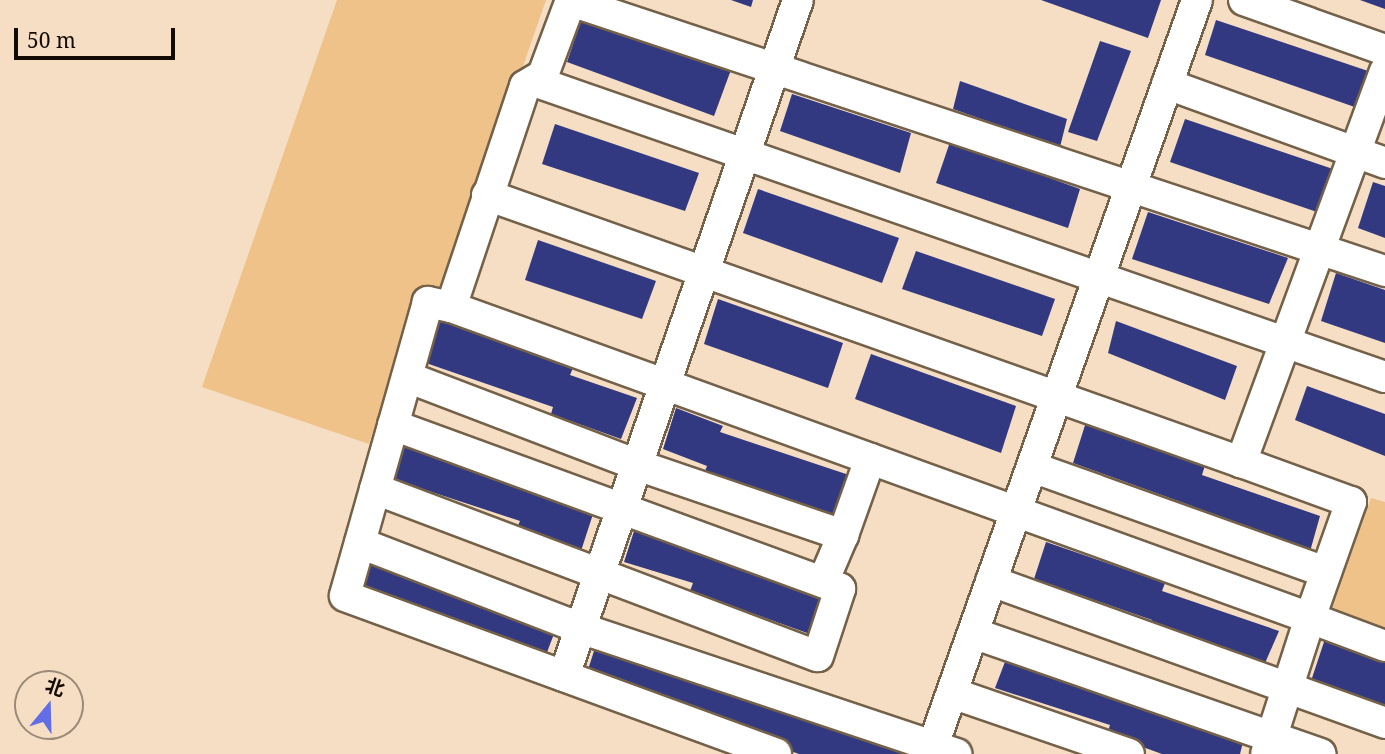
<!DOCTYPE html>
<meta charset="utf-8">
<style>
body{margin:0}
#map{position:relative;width:1385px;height:754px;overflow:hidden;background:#f5dec4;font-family:"Noto Serif","Noto Sans SC",serif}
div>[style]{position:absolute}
.green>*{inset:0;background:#efc289}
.building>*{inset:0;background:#323981}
.roads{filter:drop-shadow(2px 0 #746149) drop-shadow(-2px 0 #746149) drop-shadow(0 2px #746149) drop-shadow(0 -2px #746149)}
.minor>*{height:30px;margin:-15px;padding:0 15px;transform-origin:15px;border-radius:15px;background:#fff}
span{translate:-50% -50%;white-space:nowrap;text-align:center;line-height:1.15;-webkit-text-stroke:7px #f5dec4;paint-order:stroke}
.north{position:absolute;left:14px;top:670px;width:70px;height:70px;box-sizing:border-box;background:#f5dec4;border:2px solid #9b8a77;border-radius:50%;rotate:19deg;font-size:19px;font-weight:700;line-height:28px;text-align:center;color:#130b04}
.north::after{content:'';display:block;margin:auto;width:24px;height:32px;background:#626ee6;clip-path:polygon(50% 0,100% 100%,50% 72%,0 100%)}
.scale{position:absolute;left:14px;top:28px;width:161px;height:32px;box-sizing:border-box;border:4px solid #130b04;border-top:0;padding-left:9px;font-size:21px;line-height:24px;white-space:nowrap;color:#130b04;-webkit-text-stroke:5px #f5dec4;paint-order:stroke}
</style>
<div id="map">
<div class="green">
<i style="clip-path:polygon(337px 0,546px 0,443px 296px,417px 289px,369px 444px,202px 387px)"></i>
<i style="clip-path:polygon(1371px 498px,1385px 502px,1385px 638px,1329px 617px)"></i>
</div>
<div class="building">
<i style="clip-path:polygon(731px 0,753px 0,751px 7px)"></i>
<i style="clip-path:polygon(1041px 0,1161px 0,1148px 38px)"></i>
<i style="clip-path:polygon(1360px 0,1385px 0,1385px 9px)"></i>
<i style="clip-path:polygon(583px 15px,732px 67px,714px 116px,567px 62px)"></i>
<i style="clip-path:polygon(1216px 20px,1380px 75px,1369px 112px,1205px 55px)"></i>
<i style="clip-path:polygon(1100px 41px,1131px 51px,1097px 141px,1068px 132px)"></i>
<i style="clip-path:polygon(960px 81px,1067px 119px,1060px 147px,953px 109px)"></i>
<i style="clip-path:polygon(792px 94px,911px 133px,900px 173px,780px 131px)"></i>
<i style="clip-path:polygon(1185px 119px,1333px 169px,1320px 213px,1170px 162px)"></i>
<i style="clip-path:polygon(555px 124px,699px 173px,685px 211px,542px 164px)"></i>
<i style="clip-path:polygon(950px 142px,1080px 189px,1068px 228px,936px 183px)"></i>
<i style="clip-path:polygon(1373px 182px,1385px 186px,1385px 238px,1358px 228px)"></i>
<i style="clip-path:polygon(758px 189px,899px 238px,882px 283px,743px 233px)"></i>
<i style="clip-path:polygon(1148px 212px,1288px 258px,1269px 304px,1132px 259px)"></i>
<i style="clip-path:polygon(538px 240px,656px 281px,642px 319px,525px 280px)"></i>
<i style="clip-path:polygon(916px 251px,1055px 299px,1042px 336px,902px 289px)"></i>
<i style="clip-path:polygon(1336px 273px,1385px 290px,1385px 343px,1321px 321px)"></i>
<i style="clip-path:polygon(718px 299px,843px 343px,828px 388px,704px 344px)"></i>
<i style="clip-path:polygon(438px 320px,573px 368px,570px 375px,637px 398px,621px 439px,551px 414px,553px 407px,423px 362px)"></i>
<i style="clip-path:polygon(1116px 321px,1237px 366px,1225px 400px,1108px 353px)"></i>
<i style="clip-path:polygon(871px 354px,1016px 406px,1001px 453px,855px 399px)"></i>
<i style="clip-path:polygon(1307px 386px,1385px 414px,1385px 456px,1295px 420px)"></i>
<i style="clip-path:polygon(676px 408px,723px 426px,720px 432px,852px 476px,837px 519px,705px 471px,707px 466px,663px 449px)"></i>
<i style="clip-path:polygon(1087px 419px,1206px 462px,1202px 475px,1320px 516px,1309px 555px,1188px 511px,1192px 506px,1073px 463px)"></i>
<i style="clip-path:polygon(399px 439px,594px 511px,580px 554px,517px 528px,520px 521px,386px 477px)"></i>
<i style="clip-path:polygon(637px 522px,834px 599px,821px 638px,690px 591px,693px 583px,624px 562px)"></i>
<i style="clip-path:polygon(1046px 542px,1165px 583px,1162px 591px,1279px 631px,1262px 670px,1150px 628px,1152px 620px,1034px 579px)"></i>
<i style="clip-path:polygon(373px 556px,557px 626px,541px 668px,361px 590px)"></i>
<i style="clip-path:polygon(599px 635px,907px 747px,905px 754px,799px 754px,719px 725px,587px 673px)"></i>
<i style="clip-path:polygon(1326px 636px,1385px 657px,1385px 707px,1311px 681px)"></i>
<i style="clip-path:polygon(1008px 654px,1244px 738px,1240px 754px,1162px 754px,1107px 734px,1110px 725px,995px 688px)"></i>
</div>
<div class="roads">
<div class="minor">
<i style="left:571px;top:0;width:80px;rotate:110.5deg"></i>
<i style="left:543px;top:75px;width:21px;rotate:149deg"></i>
<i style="left:525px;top:86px;width:233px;rotate:108.5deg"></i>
<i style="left:451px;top:307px;width:24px;rotate:-168deg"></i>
<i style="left:428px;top:302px;width:305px;rotate:105.8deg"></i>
<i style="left:345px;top:596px;width:459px;rotate:20.1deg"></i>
<i style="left:1244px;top:0;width:150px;rotate:19.5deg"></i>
<i style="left:571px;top:1px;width:858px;rotate:18.35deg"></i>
<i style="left:1385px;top:71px;width:417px;rotate:110.2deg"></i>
<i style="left:1241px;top:462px;width:117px;rotate:20deg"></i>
<i style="left:1351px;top:502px;width:123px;rotate:109.5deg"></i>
<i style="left:1310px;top:618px;width:80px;rotate:20.5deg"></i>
<i style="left:534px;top:81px;width:901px;rotate:19.18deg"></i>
<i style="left:1167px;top:84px;width:232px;rotate:19.9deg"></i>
<i style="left:487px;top:195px;width:800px;rotate:19.5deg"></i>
<i style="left:451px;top:307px;width:914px;rotate:19.9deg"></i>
<i style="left:1310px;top:618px;width:143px;rotate:107.9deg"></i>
<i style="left:407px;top:377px;width:246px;rotate:20.9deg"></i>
<i style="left:637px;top:465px;width:218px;rotate:18.8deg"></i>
<i style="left:843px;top:535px;width:81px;rotate:-70.4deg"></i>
<i style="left:393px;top:425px;width:458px;rotate:20.1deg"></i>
<i style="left:823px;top:582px;width:51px;rotate:-66.9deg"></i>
<i style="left:1032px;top:467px;width:312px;rotate:19.7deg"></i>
<i style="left:375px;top:489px;width:473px;rotate:20.7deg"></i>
<i style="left:818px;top:656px;width:71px;rotate:-71.8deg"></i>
<i style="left:840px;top:589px;width:18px;rotate:-158deg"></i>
<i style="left:360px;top:543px;width:236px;rotate:21.1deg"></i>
<i style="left:580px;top:628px;width:397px;rotate:18.5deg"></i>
<i style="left:991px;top:581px;width:419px;rotate:19.8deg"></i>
<i style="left:973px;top:633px;width:368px;rotate:19.2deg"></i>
<i style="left:564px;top:676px;width:715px;rotate:-70.91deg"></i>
<i style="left:952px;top:693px;width:187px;rotate:19deg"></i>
<i style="left:930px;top:754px;width:800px;rotate:-70.5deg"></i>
</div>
</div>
<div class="north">北</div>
<div class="scale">50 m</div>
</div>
